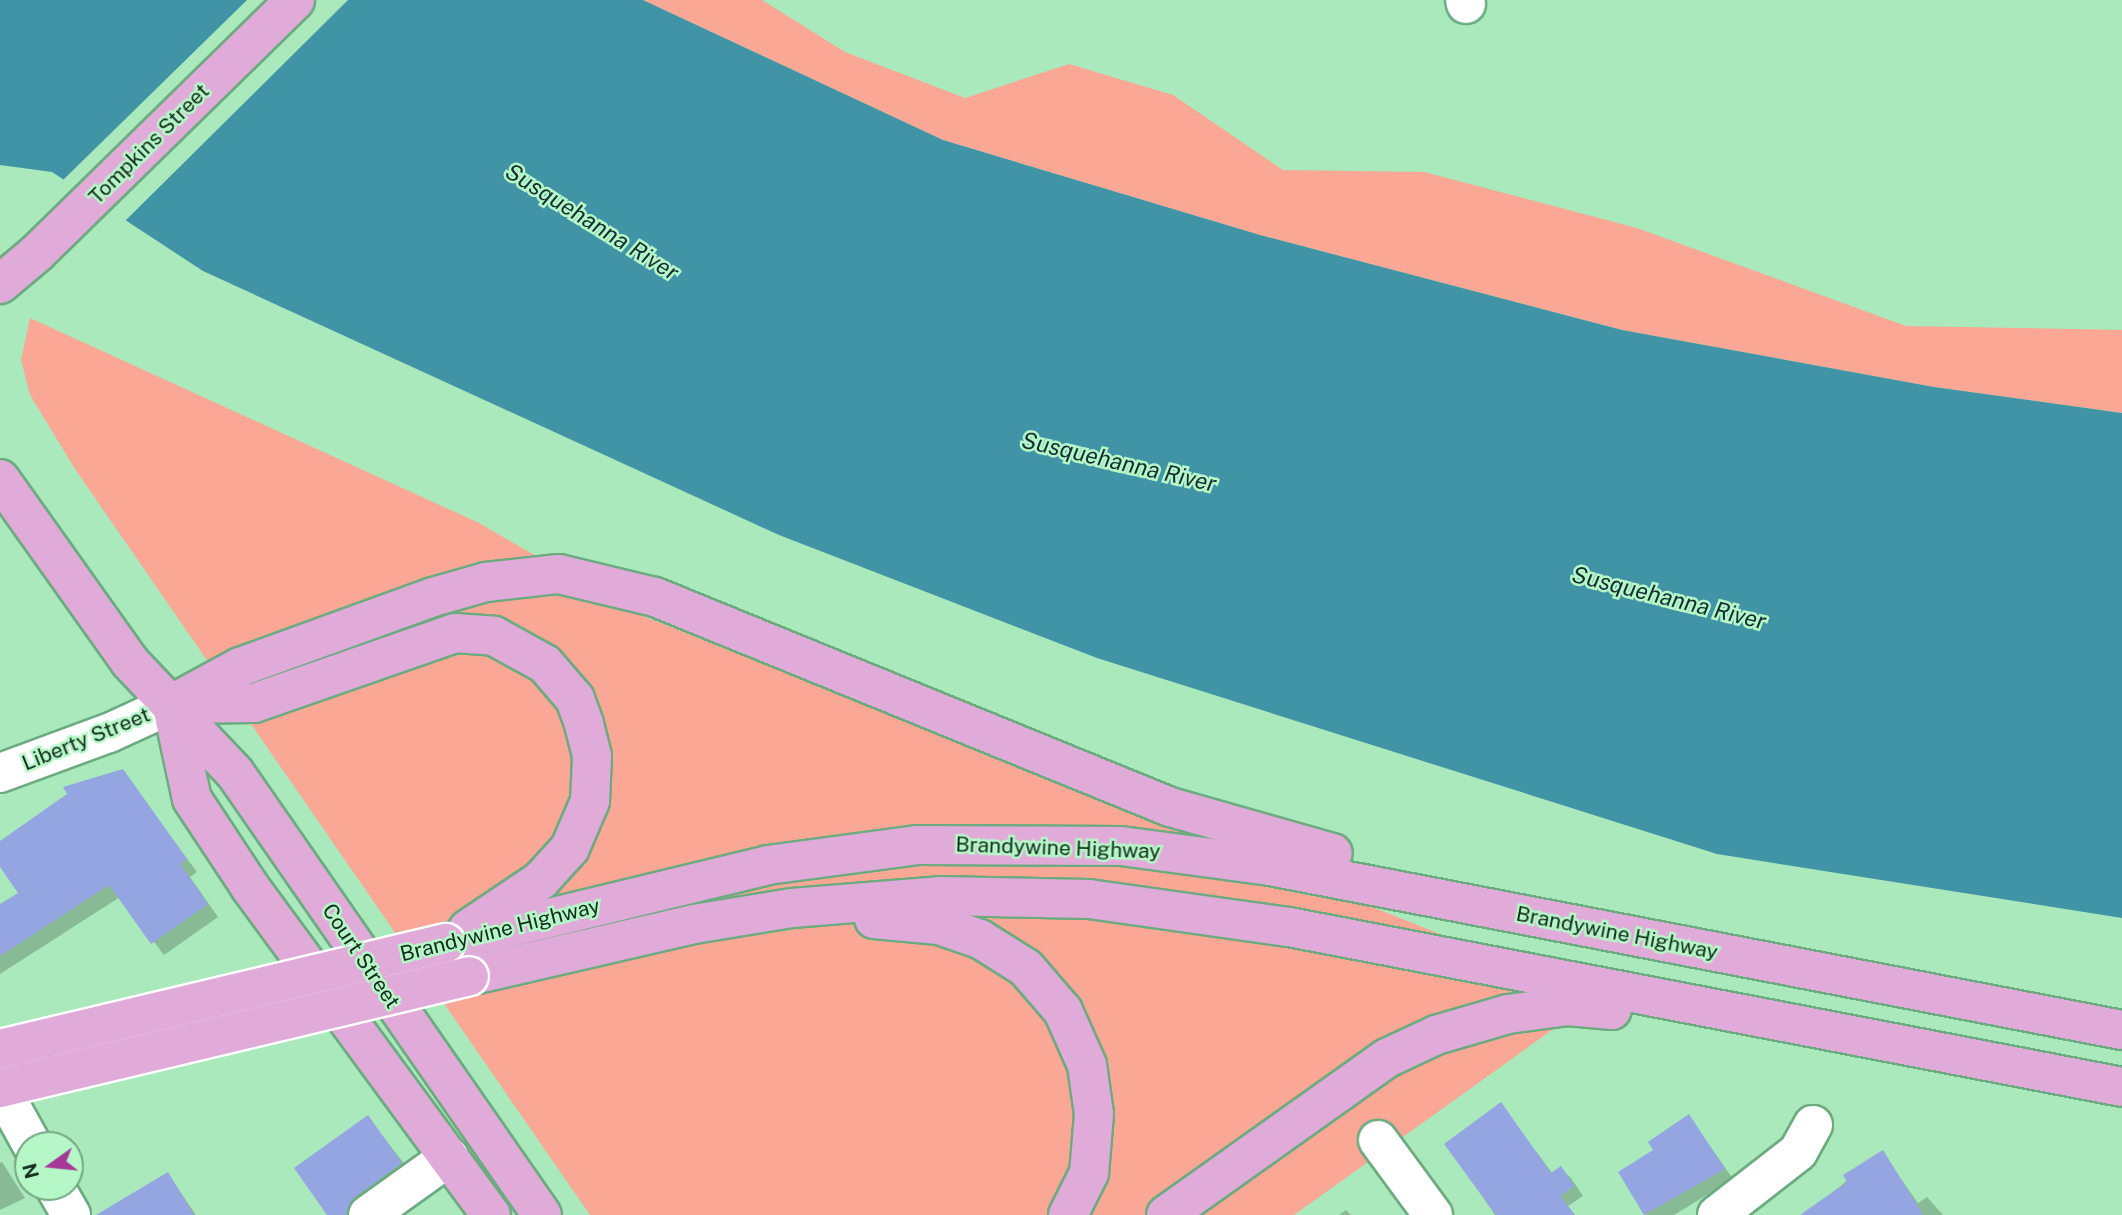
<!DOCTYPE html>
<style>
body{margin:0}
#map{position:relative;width:2122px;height:1215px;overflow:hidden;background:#a9e9bb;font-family:"Public Sans",sans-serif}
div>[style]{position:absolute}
.green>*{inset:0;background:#faa795}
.water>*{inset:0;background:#4194a5}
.pier>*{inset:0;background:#a9e9bb}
.shadow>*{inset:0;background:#0003}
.building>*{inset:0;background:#95a5e2}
.roads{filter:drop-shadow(2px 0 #6cab80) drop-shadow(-2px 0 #6cab80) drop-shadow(0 2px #6cab80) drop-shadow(0 -2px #6cab80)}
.minor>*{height:38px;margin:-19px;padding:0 19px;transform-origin:19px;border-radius:19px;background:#fff}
.major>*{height:38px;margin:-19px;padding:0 19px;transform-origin:19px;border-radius:19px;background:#e0abd8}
.bridges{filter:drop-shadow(2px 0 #fff) drop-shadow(-2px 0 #fff) drop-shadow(0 2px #fff) drop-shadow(0 -2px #fff)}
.major-bridge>*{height:38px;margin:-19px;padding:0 19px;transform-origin:19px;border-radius:19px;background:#e0abd8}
span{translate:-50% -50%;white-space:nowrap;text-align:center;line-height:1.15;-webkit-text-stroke:5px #b6f7c8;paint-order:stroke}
.street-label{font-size:21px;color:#122c1b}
.water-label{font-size:23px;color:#142f34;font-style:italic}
.north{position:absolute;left:14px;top:1131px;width:70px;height:70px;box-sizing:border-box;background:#b6f7c8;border:2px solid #74a683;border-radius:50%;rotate:255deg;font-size:19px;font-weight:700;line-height:28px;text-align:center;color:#122c1b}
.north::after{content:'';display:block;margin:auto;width:24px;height:32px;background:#a63998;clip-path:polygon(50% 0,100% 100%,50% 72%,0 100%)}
</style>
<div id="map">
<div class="green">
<i style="clip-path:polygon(643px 0,762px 0,845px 52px,965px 98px,1069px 64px,1173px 95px,1283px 170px,1424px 172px,1637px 228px,1906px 326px,2122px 330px,2122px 413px,1934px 387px,1622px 330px,1260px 235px,943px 140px)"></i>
<i style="clip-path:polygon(30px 318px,479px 523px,633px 612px,1598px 997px,1294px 1215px,590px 1215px,75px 469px,30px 395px,21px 360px)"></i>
</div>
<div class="water">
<i style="clip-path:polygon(0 0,643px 0,943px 140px,1260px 235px,1622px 330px,1934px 387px,2122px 413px,2122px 918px,1717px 854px,1097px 658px,779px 535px,203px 271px,52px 172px,0 165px)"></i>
</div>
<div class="pier">
<i style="clip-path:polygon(247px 0,348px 0,123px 223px,61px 182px)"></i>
</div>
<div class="shadow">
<i style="clip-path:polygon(122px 771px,197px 872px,190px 877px,218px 917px,164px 955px,120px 897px,0 974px,0 906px,21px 894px,0 864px,0 843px)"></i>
<i style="clip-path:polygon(1501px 1105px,1553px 1174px,1561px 1169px,1571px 1178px,1583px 1196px,1568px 1206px,1575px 1215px,1495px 1215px,1447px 1144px)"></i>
<i style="clip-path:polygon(1689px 1116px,1733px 1179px,1674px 1215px,1646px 1215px,1620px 1172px,1656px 1150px)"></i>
<i style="clip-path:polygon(368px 1117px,416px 1179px,368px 1215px,330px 1215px)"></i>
<i style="clip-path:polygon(1882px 1152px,1918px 1203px,1927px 1197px,1943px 1215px,1805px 1215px)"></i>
<i style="clip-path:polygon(2px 1162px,25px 1198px,0 1210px,0 1163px)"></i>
<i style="clip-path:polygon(168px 1174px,196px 1215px,122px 1215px)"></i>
<i style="clip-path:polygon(1346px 1210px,1351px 1215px,1339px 1215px)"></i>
</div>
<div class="building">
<i style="clip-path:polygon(123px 769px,187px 859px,180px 864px,208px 904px,151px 944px,109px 885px,0 956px,0 904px,18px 893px,0 867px,0 841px,67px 794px,63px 787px)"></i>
<i style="clip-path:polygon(1501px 1102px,1551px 1173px,1561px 1166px,1574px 1186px,1560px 1196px,1575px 1215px,1496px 1215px,1444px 1144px)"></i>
<i style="clip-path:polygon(1689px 1114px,1725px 1169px,1644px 1215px,1618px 1172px,1653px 1150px,1648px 1142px)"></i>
<i style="clip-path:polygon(368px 1115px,402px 1163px,355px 1197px,346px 1215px,327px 1215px,294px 1168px)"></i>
<i style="clip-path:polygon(1883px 1150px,1923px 1215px,1800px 1215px,1847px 1182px,1843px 1175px)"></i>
<i style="clip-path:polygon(168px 1172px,194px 1215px,96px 1215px)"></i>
</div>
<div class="roads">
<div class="minor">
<i style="left:1465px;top:0;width:4px;rotate:76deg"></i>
<i style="left:0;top:773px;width:116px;rotate:-20.2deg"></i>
<i style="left:109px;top:733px;width:69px;rotate:-24.7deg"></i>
<i style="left:0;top:1087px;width:66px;rotate:61.1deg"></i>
<i style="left:1378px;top:1140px;width:93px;rotate:53.7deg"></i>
<i style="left:55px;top:1187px;width:32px;rotate:60deg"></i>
<i style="left:368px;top:1215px;width:100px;rotate:-35.6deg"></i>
<i style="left:1717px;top:1215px;width:103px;rotate:-37.9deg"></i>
<i style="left:1798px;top:1152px;width:31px;rotate:-61deg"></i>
</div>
<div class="major">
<i style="left:0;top:284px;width:48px;rotate:-40deg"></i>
<i style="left:37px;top:253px;width:361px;rotate:-44.4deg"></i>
<i style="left:0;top:479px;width:224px;rotate:54.6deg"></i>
<i style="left:130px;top:662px;width:153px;rotate:46.6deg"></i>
<i style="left:235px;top:773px;width:538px;rotate:55.22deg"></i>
<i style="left:172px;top:704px;width:77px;rotate:-28.6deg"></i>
<i style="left:240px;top:667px;width:205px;rotate:-19.9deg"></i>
<i style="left:433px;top:597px;width:55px;rotate:-15.8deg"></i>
<i style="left:486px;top:582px;width:73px;rotate:-6.3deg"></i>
<i style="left:559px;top:574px;width:99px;rotate:13.5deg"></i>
<i style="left:655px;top:597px;width:556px;rotate:22.18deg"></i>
<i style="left:1170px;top:807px;width:169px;rotate:15.8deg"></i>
<i style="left:178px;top:704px;width:76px;rotate:-0.8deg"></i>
<i style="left:254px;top:703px;width:213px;rotate:-19.2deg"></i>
<i style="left:455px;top:633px;width:39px;rotate:4deg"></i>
<i style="left:494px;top:636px;width:58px;rotate:28.8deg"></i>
<i style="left:545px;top:664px;width:46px;rotate:49.4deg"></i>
<i style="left:575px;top:699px;width:27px;rotate:70deg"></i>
<i style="left:584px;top:724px;width:33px;rotate:76deg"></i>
<i style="left:592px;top:756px;width:45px;rotate:92.5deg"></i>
<i style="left:590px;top:801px;width:51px;rotate:113.1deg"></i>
<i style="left:570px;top:848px;width:43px;rotate:132.2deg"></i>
<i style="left:541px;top:880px;width:88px;rotate:146.1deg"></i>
<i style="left:172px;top:706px;width:95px;rotate:77.9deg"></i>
<i style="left:192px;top:799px;width:105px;rotate:56.6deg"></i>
<i style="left:250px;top:887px;width:407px;rotate:53.7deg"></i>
<i style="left:874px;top:919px;width:65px;rotate:5.3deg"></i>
<i style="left:939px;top:925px;width:43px;rotate:18.9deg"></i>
<i style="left:980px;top:939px;width:54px;rotate:32.2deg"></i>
<i style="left:1026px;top:968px;width:57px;rotate:49.3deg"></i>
<i style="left:1063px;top:1011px;width:59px;rotate:66deg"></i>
<i style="left:1087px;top:1065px;width:49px;rotate:81.9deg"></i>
<i style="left:1094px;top:1114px;width:59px;rotate:94.8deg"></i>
<i style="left:1089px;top:1173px;width:47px;rotate:116.6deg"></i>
<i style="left:446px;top:943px;width:331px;rotate:-13.6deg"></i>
<i style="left:768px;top:865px;width:150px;rotate:-7.6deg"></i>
<i style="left:917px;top:845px;width:204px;rotate:0.3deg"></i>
<i style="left:1121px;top:846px;width:150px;rotate:7.6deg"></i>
<i style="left:1270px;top:866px;width:868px;rotate:10.9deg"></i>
<i style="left:469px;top:976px;width:231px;rotate:-13deg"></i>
<i style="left:694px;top:924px;width:99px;rotate:-9.3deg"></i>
<i style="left:792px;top:908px;width:148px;rotate:-4.6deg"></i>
<i style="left:940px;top:896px;width:149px;rotate:1.2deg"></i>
<i style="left:1089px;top:899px;width:202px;rotate:8deg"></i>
<i style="left:1289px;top:927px;width:848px;rotate:10.87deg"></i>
<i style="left:1166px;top:1215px;width:271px;rotate:-35.4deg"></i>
<i style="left:1387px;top:1058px;width:54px;rotate:-25.1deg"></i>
<i style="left:1436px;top:1035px;width:75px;rotate:-16.3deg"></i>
<i style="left:1508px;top:1014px;width:61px;rotate:-7.6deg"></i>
<i style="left:1568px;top:1006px;width:44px;rotate:5.2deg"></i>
</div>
</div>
<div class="bridges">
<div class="major-bridge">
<i style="left:0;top:1049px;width:458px;rotate:-13.4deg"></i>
<i style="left:0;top:1088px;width:482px;rotate:-13.4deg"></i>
</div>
</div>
<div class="street-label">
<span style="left:149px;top:144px;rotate:-45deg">Tompkins Street</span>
<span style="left:86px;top:739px;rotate:-22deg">Liberty Street</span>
<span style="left:1058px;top:848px;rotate:2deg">Brandywine Highway</span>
<span style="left:500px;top:930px;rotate:-14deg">Brandywine Highway</span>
<span style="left:1617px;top:933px;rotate:11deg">Brandywine Highway</span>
<span style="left:361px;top:956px;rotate:56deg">Court Street</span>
</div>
<div class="water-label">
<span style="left:592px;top:222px;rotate:32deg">Susquehanna River</span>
<span style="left:1119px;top:462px;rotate:13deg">Susquehanna River</span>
<span style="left:1669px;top:598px;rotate:14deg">Susquehanna River</span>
</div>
<div class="north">N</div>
</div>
